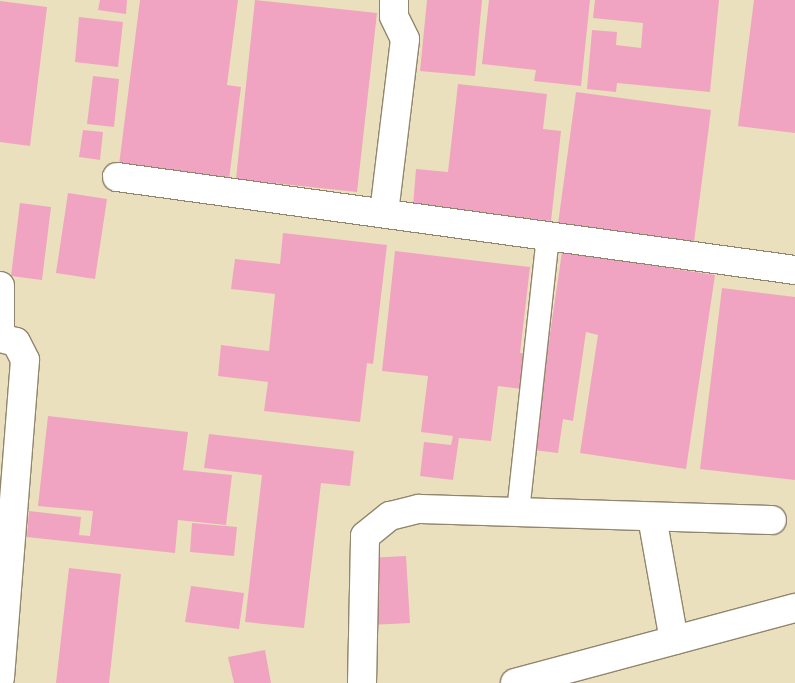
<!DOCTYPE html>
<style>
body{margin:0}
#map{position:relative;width:795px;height:683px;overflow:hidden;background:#eae0bd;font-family:Vollkorn,serif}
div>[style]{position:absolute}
.building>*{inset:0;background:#f0a4c1}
.roads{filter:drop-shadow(1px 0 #92856e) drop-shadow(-1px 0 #92856e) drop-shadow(0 1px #92856e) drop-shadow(0 -1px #92856e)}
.service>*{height:22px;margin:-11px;padding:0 11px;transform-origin:11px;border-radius:11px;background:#fff}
.minor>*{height:28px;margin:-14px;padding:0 14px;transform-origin:14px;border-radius:14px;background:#fff}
span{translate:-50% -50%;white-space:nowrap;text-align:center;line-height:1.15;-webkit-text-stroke:4.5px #fdfcf7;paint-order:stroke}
</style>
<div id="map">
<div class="building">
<i style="clip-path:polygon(100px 0,127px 0,126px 14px,98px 10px)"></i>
<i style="clip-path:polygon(140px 0,238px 0,227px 85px,241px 87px,229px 179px,119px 165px)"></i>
<i style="clip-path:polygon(255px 0,377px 13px,357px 192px,236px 179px)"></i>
<i style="clip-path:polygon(427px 0,482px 0,475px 76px,420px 71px)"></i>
<i style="clip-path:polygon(489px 0,590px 0,581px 86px,534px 81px,536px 70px,482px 64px)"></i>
<i style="clip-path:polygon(595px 0,719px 0,710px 92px,617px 83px,616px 92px,587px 89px,592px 30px,617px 32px,616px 45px,641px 48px,643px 23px,593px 18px)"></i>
<i style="clip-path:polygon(754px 0,795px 0,795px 133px,738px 126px)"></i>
<i style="clip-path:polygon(0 1px,47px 7px,30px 146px,0 142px)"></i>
<i style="clip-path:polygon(79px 17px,123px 22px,118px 67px,75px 62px)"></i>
<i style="clip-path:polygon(93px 76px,119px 79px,114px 127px,87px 124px)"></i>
<i style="clip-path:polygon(458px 84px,547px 94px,543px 129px,561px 131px,551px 221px,413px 206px,416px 169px,448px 172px)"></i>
<i style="clip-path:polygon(576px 92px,711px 110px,694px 242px,558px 224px)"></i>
<i style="clip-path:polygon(83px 130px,103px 132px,100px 160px,79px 157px)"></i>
<i style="clip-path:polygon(68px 193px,107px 199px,95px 279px,56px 273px)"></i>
<i style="clip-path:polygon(20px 203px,51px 207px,42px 280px,11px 276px)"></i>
<i style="clip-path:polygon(283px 233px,387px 245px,373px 364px,367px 363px,360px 422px,264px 411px,268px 382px,218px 376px,221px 345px,269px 351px,275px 294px,231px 289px,235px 259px,280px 264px)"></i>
<i style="clip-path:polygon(395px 251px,530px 267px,520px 353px,527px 353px,522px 389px,498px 386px,491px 441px,459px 438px,453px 480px,420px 476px,424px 442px,451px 445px,453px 436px,421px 432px,428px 376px,382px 371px)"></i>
<i style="clip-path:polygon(562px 252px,715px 275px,686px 469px,580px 453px,598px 335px,586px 332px,573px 421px,563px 419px,558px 453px,533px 450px)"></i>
<i style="clip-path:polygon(722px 288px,795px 297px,795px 480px,700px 469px)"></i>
<i style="clip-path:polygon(48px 416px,188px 432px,183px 470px,232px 475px,226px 525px,178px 520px,175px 553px,27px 537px,29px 511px,81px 517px,79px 535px,90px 536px,93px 511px,38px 506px)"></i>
<i style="clip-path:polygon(209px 434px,354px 451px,350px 486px,321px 483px,304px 628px,245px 622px,262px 475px,204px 468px)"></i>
<i style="clip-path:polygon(192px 523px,237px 527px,234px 556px,190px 552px)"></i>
<i style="clip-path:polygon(406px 556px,410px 623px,370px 625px,367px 558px)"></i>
<i style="clip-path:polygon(69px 568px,121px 574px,109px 683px,56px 683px)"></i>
<i style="clip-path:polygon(191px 586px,244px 593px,239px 629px,185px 622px)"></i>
<i style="clip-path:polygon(265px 650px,271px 683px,234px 683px,228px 657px)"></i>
</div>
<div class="roads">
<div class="service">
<i style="left:518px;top:512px;width:279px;rotate:-83.8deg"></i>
</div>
<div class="minor">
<i style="left:117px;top:177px;width:684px;rotate:7.81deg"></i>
<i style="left:384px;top:213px;width:175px;rotate:-83.1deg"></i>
<i style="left:405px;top:39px;width:25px;rotate:-116deg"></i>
<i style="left:394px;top:16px;width:16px;rotate:-90deg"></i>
<i style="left:0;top:286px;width:52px;rotate:90deg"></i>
<i style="left:0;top:338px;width:16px;rotate:14deg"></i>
<i style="left:16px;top:342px;width:20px;rotate:63deg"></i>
<i style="left:25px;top:360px;width:319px;rotate:94.5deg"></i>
<i style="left:652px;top:517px;width:125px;rotate:79.9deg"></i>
<i style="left:362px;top:683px;width:147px;rotate:-88.8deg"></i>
<i style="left:365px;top:536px;width:32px;rotate:-39deg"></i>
<i style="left:390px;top:516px;width:30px;rotate:-14deg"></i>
<i style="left:419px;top:509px;width:353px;rotate:1.8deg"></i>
<i style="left:515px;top:683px;width:290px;rotate:-15deg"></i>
</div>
</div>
</div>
